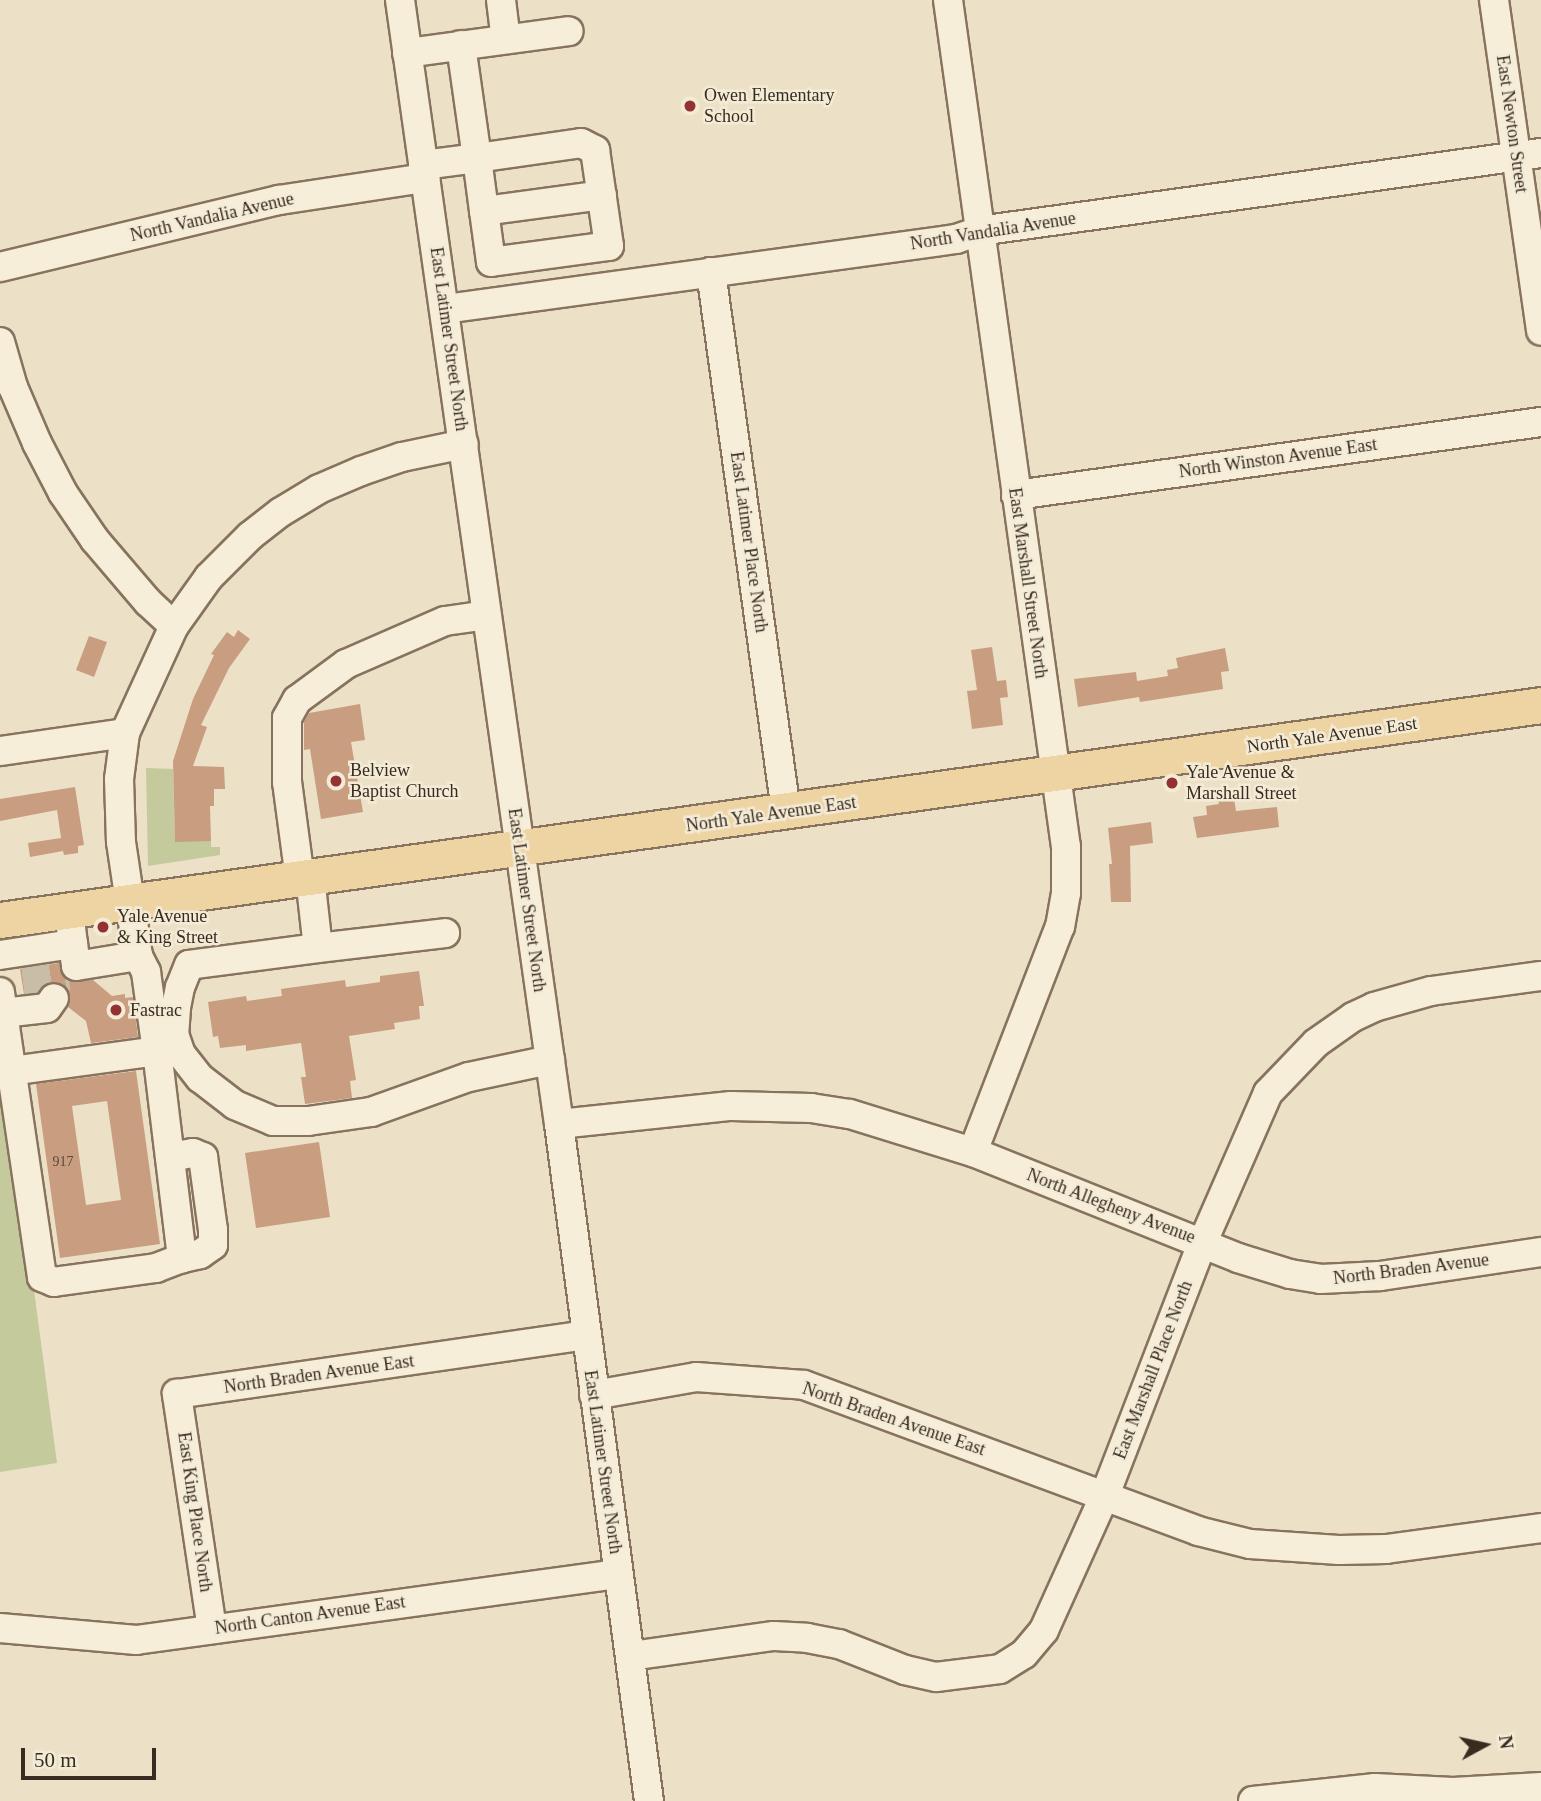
<!DOCTYPE html>
<style>
body{margin:0}
#map{position:relative;width:1541px;height:1801px;overflow:hidden;background:#ece1c7;font-family:"Times New Roman",serif}
div>[style]{position:absolute}
.green>*{inset:0;background:#c5ca9c}
.building>*{inset:0;background:#c89d80}
.minor-tunnel>*{height:28px;margin-top:-14px;transform-origin:0;background:repeating-linear-gradient(90deg,#c8bda6 0 28px,transparent 0 42px)}
.roads{filter:drop-shadow(2px 0 #87735e) drop-shadow(-2px 0 #87735e) drop-shadow(0 2px #87735e) drop-shadow(0 -2px #87735e)}
.minor>*{height:28px;margin:-14px;padding:0 14px;transform-origin:14px;border-radius:14px;background:#f7eeda}
.major>*{height:35px;margin:-17.5px;padding:0 17.5px;transform-origin:17.5px;border-radius:17.5px;background:#edd4a2}
.dots>*{width:19px;height:19px;translate:-50% -50%;box-sizing:border-box;border:4px solid #f4ebd7;border-radius:50%}
span{translate:-50% -50%;white-space:nowrap;text-align:center;line-height:1.15;-webkit-text-stroke:5px #f4ebd7;paint-order:stroke}
.number-label{font-size:14px;color:#5c4838}
.number-label span{-webkit-text-stroke-width:0}
.poi-label{font-size:18px;color:#382c20}
.left{translate:0 -50%;text-align:left}
.street-label{font-size:18px;color:#382c20}
.north{position:absolute;left:1450px;top:1710px;width:70px;height:70px;-webkit-text-stroke:5px #f4ebd7;paint-order:stroke;rotate:82deg;font-size:19px;font-weight:700;line-height:28px;text-align:center;color:#382c20}
.north::after{content:'';display:block;margin:auto;width:24px;height:32px;background:#382c20;clip-path:polygon(50% 0,100% 100%,50% 72%,0 100%)}
.scale{position:absolute;left:21px;top:1748px;width:135px;height:32px;box-sizing:border-box;border:4px solid #382c20;border-top:0;padding-left:9px;font-size:21px;line-height:24px;white-space:nowrap;color:#382c20;-webkit-text-stroke:5px #f4ebd7;paint-order:stroke}
</style>
<div id="map">
<div class="green">
<i style="clip-path:polygon(146px 768px,173px 769px,175px 841px,211px 841px,211px 847px,220px 847px,220px 855px,148px 866px)"></i>
<i style="clip-path:polygon(0 1034px,57px 1463px,0 1472px)"></i>
</div>
<div class="building">
<i style="clip-path:polygon(238px 630px,250px 639px,229px 668px,201px 725px,207px 727px,193px 766px,224px 767px,225px 789px,214px 789px,214px 806px,210px 806px,211px 841px,175px 842px,173px 761px,193px 699px,214px 655px,211px 654px,227px 632px,234px 637px)"></i>
<i style="clip-path:polygon(89px 636px,107px 642px,94px 677px,76px 670px)"></i>
<i style="clip-path:polygon(992px 647px,997px 681px,1006px 680px,1008px 697px,1000px 698px,1003px 725px,972px 729px,967px 691px,977px 690px,971px 650px)"></i>
<i style="clip-path:polygon(1225px 648px,1229px 671px,1221px 672px,1223px 689px,1140px 702px,1139px 697px,1078px 707px,1074px 679px,1136px 672px,1137px 681px,1168px 676px,1167px 670px,1178px 668px,1176px 658px)"></i>
<i style="clip-path:polygon(360px 704px,365px 740px,351px 742px,363px 812px,321px 819px,310px 749px,304px 750px,304px 722px,309px 713px)"></i>
<i style="clip-path:polygon(75px 787px,84px 845px,78px 846px,78px 853px,64px 855px,63px 851px,30px 857px,28px 843px,61px 838px,57px 810px,0 821px,0 799px)"></i>
<i style="clip-path:polygon(1233px 792px,1236px 811px,1277px 807px,1279px 827px,1197px 838px,1193px 817px,1207px 815px,1206px 806px,1219px 804px,1217px 795px)"></i>
<i style="clip-path:polygon(1151px 822px,1153px 843px,1130px 846px,1131px 902px,1111px 902px,1109px 864px,1112px 864px,1108px 828px)"></i>
<i style="clip-path:polygon(59px 963px,63px 976px,69px 981px,93px 980px,112px 996px,125px 994px,125px 998px,133px 997px,138px 1037px,91px 1043px,86px 1021px,68px 1007px,69px 992px,63px 984px,48px 983px,38px 992px,24px 994px,20px 969px)"></i>
<i style="clip-path:polygon(419px 971px,424px 1006px,419px 1006px,420px 1019px,394px 1023px,395px 1029px,349px 1036px,356px 1080px,350px 1081px,352px 1098px,305px 1104px,301px 1077px,306px 1077px,301px 1043px,246px 1051px,246px 1045px,220px 1048px,218px 1036px,213px 1037px,208px 1002px,246px 996px,247px 1001px,282px 996px,281px 989px,345px 980px,346px 987px,380px 982px,380px 976px)"></i>
<i style="clip-path:polygon(evenodd,136px 1071px,160px 1244px,60px 1258px,36px 1084px,136px 1071px,107px 1101px,121px 1200px,86px 1205px,72px 1106px,107px 1101px)"></i>
<i style="clip-path:polygon(319px 1142px,330px 1217px,256px 1228px,245px 1153px)"></i>
</div>
<div class="minor-tunnel">
<i style="left:23px;top:982px;width:46px;rotate:-7.4deg"></i>
</div>
<div class="roads">
<div class="minor">
<i style="left:400px;top:0;width:1135px;rotate:81.95deg"></i>
<i style="left:559px;top:1124px;width:683px;rotate:82.43deg"></i>
<i style="left:501px;top:0;width:39px;rotate:83deg"></i>
<i style="left:948px;top:0;width:855px;rotate:82.07deg"></i>
<i style="left:1066px;top:847px;width:46px;rotate:90deg"></i>
<i style="left:1066px;top:893px;width:34px;rotate:100deg"></i>
<i style="left:1060px;top:926px;width:242px;rotate:111.1deg"></i>
<i style="left:1494px;top:0;width:334px;rotate:81.9deg"></i>
<i style="left:407px;top:53px;width:163px;rotate:-7.7deg"></i>
<i style="left:423px;top:165px;width:54px;rotate:-7.4deg"></i>
<i style="left:477px;top:158px;width:105px;rotate:-8.2deg"></i>
<i style="left:581px;top:143px;width:16px;rotate:27deg"></i>
<i style="left:595px;top:150px;width:97px;rotate:81.7deg"></i>
<i style="left:609px;top:246px;width:119px;rotate:172.3deg"></i>
<i style="left:491px;top:262px;width:51px;rotate:-97.8deg"></i>
<i style="left:484px;top:211px;width:53px;rotate:-97.5deg"></i>
<i style="left:477px;top:158px;width:114px;rotate:-98.1deg"></i>
<i style="left:484px;top:211px;width:119px;rotate:-7.7deg"></i>
<i style="left:0;top:267px;width:287px;rotate:-13.5deg"></i>
<i style="left:279px;top:200px;width:148px;rotate:-8.6deg"></i>
<i style="left:711px;top:272px;width:544px;rotate:82.08deg"></i>
<i style="left:445px;top:309px;width:516px;rotate:-7.8deg"></i>
<i style="left:956px;top:239px;width:24px;rotate:-19deg"></i>
<i style="left:979px;top:231px;width:567px;rotate:-7.9deg"></i>
<i style="left:0;top:342px;width:47px;rotate:73.9deg"></i>
<i style="left:13px;top:387px;width:61px;rotate:66.8deg"></i>
<i style="left:37px;top:443px;width:56px;rotate:62.5deg"></i>
<i style="left:63px;top:493px;width:57px;rotate:55.8deg"></i>
<i style="left:95px;top:540px;width:82px;rotate:49.5deg"></i>
<i style="left:148px;top:602px;width:35px;rotate:43deg"></i>
<i style="left:174px;top:626px;width:118px;rotate:114.6deg"></i>
<i style="left:125px;top:733px;width:46px;rotate:97.4deg"></i>
<i style="left:119px;top:779px;width:63px;rotate:88.2deg"></i>
<i style="left:121px;top:842px;width:115px;rotate:81.5deg"></i>
<i style="left:138px;top:956px;width:18px;rotate:63deg"></i>
<i style="left:146px;top:972px;width:80px;rotate:82.1deg"></i>
<i style="left:157px;top:1051px;width:209px;rotate:83.1deg"></i>
<i style="left:182px;top:1258px;width:28px;rotate:159deg"></i>
<i style="left:156px;top:1268px;width:103px;rotate:172.2deg"></i>
<i style="left:54px;top:1282px;width:13px;rotate:-157deg"></i>
<i style="left:42px;top:1277px;width:288px;rotate:-98.4deg"></i>
<i style="left:1016px;top:495px;width:530px;rotate:-7.92deg"></i>
<i style="left:174px;top:626px;width:60px;rotate:-54.5deg"></i>
<i style="left:209px;top:577px;width:58px;rotate:-45deg"></i>
<i style="left:250px;top:536px;width:39px;rotate:-38deg"></i>
<i style="left:281px;top:512px;width:44px;rotate:-31.2deg"></i>
<i style="left:319px;top:489px;width:46px;rotate:-23.2deg"></i>
<i style="left:361px;top:471px;width:43px;rotate:-18.9deg"></i>
<i style="left:402px;top:457px;width:63px;rotate:-11.8deg"></i>
<i style="left:0;top:751px;width:126px;rotate:-8.2deg"></i>
<i style="left:310px;top:877px;width:71px;rotate:83.6deg"></i>
<i style="left:318px;top:948px;width:128px;rotate:-6.7deg"></i>
<i style="left:300px;top:879px;width:98px;rotate:-97.6deg"></i>
<i style="left:287px;top:782px;width:64px;rotate:-90deg"></i>
<i style="left:287px;top:718px;width:21px;rotate:-61deg"></i>
<i style="left:297px;top:700px;width:61px;rotate:-36.3deg"></i>
<i style="left:346px;top:664px;width:108px;rotate:-23.5deg"></i>
<i style="left:445px;top:621px;width:42px;rotate:-8.1deg"></i>
<i style="left:73px;top:944px;width:22px;rotate:82deg"></i>
<i style="left:76px;top:966px;width:63px;rotate:-9.2deg"></i>
<i style="left:318px;top:948px;width:130px;rotate:172.5deg"></i>
<i style="left:189px;top:965px;width:24px;rotate:112deg"></i>
<i style="left:180px;top:987px;width:21px;rotate:101deg"></i>
<i style="left:176px;top:1008px;width:26px;rotate:94deg"></i>
<i style="left:174px;top:1034px;width:21px;rotate:71deg"></i>
<i style="left:181px;top:1054px;width:31px;rotate:52deg"></i>
<i style="left:200px;top:1078px;width:44px;rotate:37.6deg"></i>
<i style="left:235px;top:1105px;width:41px;rotate:22.8deg"></i>
<i style="left:273px;top:1121px;width:35px"></i>
<i style="left:308px;top:1121px;width:64px;rotate:-8.1deg"></i>
<i style="left:371px;top:1112px;width:104px;rotate:-19.7deg"></i>
<i style="left:469px;top:1077px;width:83px;rotate:-11.9deg"></i>
<i style="left:0;top:955px;width:74px;rotate:-8.6deg"></i>
<i style="left:73px;top:944px;width:33px;rotate:-97deg"></i>
<i style="left:3px;top:1013px;width:44px;rotate:-6.5deg"></i>
<i style="left:47px;top:1008px;width:12px;rotate:-55deg"></i>
<i style="left:11px;top:1071px;width:147px;rotate:-7.8deg"></i>
<i style="left:559px;top:1124px;width:173px;rotate:-6deg"></i>
<i style="left:731px;top:1106px;width:80px;rotate:1.4deg"></i>
<i style="left:811px;top:1108px;width:39px;rotate:9deg"></i>
<i style="left:850px;top:1114px;width:129px;rotate:17.2deg"></i>
<i style="left:973px;top:1152px;width:285px;rotate:21.8deg"></i>
<i style="left:1238px;top:1258px;width:54px;rotate:17.1deg"></i>
<i style="left:1290px;top:1274px;width:31px;rotate:9deg"></i>
<i style="left:1321px;top:1279px;width:59px;rotate:-2.9deg"></i>
<i style="left:1380px;top:1276px;width:163px;rotate:-8.5deg"></i>
<i style="left:170px;top:1157px;width:23px;rotate:-10deg"></i>
<i style="left:193px;top:1153px;width:11px;rotate:22deg"></i>
<i style="left:203px;top:1157px;width:74px;rotate:82.2deg"></i>
<i style="left:213px;top:1230px;width:15px;rotate:90deg"></i>
<i style="left:213px;top:1245px;width:16px;rotate:145deg"></i>
<i style="left:200px;top:1254px;width:18px;rotate:167deg"></i>
<i style="left:594px;top:1395px;width:104px;rotate:-10deg"></i>
<i style="left:696px;top:1377px;width:108px;rotate:4.2deg"></i>
<i style="left:804px;top:1385px;width:420px;rotate:20.3deg"></i>
<i style="left:1198px;top:1531px;width:54px;rotate:14deg"></i>
<i style="left:1250px;top:1544px;width:89px;rotate:3.9deg"></i>
<i style="left:1339px;top:1550px;width:47px;rotate:-1.2deg"></i>
<i style="left:1386px;top:1549px;width:156px;rotate:-7.7deg"></i>
<i style="left:0;top:1628px;width:137px;rotate:5deg"></i>
<i style="left:136px;top:1640px;width:487px;rotate:-7.8deg"></i>
<i style="left:212px;top:1629px;width:238px;rotate:-98.5deg"></i>
<i style="left:177px;top:1394px;width:413px;rotate:-8.2deg"></i>
<i style="left:631px;top:1656px;width:144px;rotate:-8deg"></i>
<i style="left:774px;top:1636px;width:33px;rotate:3deg"></i>
<i style="left:807px;top:1638px;width:33px;rotate:11deg"></i>
<i style="left:839px;top:1644px;width:71px;rotate:21.5deg"></i>
<i style="left:905px;top:1670px;width:32px;rotate:13deg"></i>
<i style="left:936px;top:1677px;width:64px;rotate:-7.1deg"></i>
<i style="left:1000px;top:1669px;width:28px;rotate:-32deg"></i>
<i style="left:1024px;top:1654px;width:31px;rotate:-50deg"></i>
<i style="left:1044px;top:1630px;width:148px;rotate:-65.7deg"></i>
<i style="left:1105px;top:1495px;width:269px;rotate:-68.9deg"></i>
<i style="left:1202px;top:1244px;width:165px;rotate:-66.4deg"></i>
<i style="left:1268px;top:1093px;width:69px;rotate:-46.2deg"></i>
<i style="left:1316px;top:1043px;width:45px;rotate:-35.1deg"></i>
<i style="left:1353px;top:1017px;width:23px;rotate:-25deg"></i>
<i style="left:1374px;top:1007px;width:59px;rotate:-15.7deg"></i>
<i style="left:1431px;top:991px;width:111px;rotate:-7.8deg"></i>
<i style="left:1253px;top:1801px;width:123px;rotate:-6.1deg"></i>
<i style="left:1375px;top:1788px;width:78px;rotate:2.9deg"></i>
<i style="left:1453px;top:1792px;width:88px;rotate:-3.3deg"></i>
</div>
<div class="major">
<i style="left:0;top:920px;width:1556px;rotate:-7.94deg"></i>
</div>
</div>
<div class="dots">
<i style="left:690px;top:106px;background:#933133"></i>
<i style="left:336px;top:781px;background:#933133"></i>
<i style="left:1172px;top:783px;background:#933133"></i>
<i style="left:103px;top:927px;background:#933133"></i>
<i style="left:116px;top:1010px;background:#933133"></i>
</div>
<div class="number-label">
<span style="left:63px;top:1162px">917</span>
</div>
<div class="poi-label">
<span class="left" style="left:704px;top:106px">Owen Elementary<br>School</span>
<span class="left" style="left:350px;top:781px">Belview<br>Baptist Church</span>
<span class="left" style="left:1186px;top:783px">Yale Avenue &amp;<br>Marshall Street</span>
<span class="left" style="left:117px;top:927px">Yale Avenue<br>&amp; King Street</span>
<span class="left" style="left:130px;top:1010px">Fastrac</span>
</div>
<div class="street-label">
<span style="left:1512px;top:124px;rotate:82deg">East Newton Street</span>
<span style="left:212px;top:217px;rotate:-13deg">North Vandalia Avenue</span>
<span style="left:993px;top:231px;rotate:-9deg">North Vandalia Avenue</span>
<span style="left:449px;top:339px;rotate:82deg">East Latimer Street North</span>
<span style="left:1278px;top:458px;rotate:-8deg">North Winston Avenue East</span>
<span style="left:749px;top:542px;rotate:82deg">East Latimer Place North</span>
<span style="left:1028px;top:583px;rotate:82deg">East Marshall Street North</span>
<span style="left:1332px;top:735px;rotate:-8deg">North Yale Avenue East</span>
<span style="left:771px;top:814px;rotate:-8deg">North Yale Avenue East</span>
<span style="left:527px;top:900px;rotate:82deg">East Latimer Street North</span>
<span style="left:1111px;top:1206px;rotate:21deg">North Allegheny Avenue</span>
<span style="left:1411px;top:1269px;rotate:-7deg">North Braden Avenue</span>
<span style="left:1153px;top:1370px;rotate:-69deg">East Marshall Place North</span>
<span style="left:319px;top:1374px;rotate:-8deg">North Braden Avenue East</span>
<span style="left:894px;top:1419px;rotate:19deg">North Braden Avenue East</span>
<span style="left:603px;top:1462px;rotate:82deg">East Latimer Street North</span>
<span style="left:195px;top:1512px;rotate:82deg">East King Place North</span>
<span style="left:310px;top:1615px;rotate:-8deg">North Canton Avenue East</span>
</div>
<div class="north">N</div>
<div class="scale">50 m</div>
</div>
